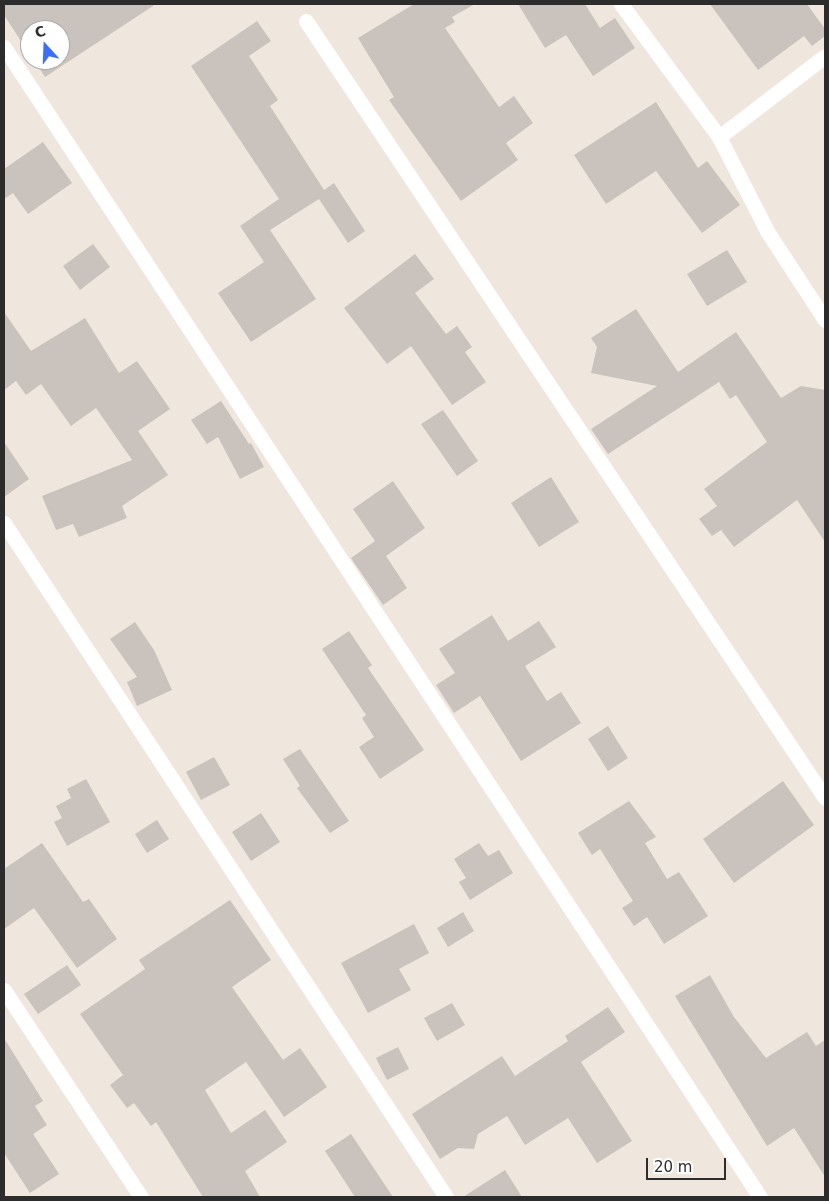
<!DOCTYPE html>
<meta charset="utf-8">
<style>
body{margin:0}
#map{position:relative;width:829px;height:1201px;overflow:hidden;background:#efe6dd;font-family:"DejaVu Sans",sans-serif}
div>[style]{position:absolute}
.building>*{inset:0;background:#cac3bd}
.lane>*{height:15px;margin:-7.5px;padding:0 7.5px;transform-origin:7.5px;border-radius:7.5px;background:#fff}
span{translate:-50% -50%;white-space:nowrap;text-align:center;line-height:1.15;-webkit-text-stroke:4px #fff;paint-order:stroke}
.frame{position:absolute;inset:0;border:5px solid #2c2c2c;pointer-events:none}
.north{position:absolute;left:20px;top:20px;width:50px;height:50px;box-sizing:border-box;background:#fff;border:1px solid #ababab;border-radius:50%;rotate:340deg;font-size:14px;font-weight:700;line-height:20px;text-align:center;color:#2c2c2c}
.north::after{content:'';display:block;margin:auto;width:18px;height:22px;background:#3a6eff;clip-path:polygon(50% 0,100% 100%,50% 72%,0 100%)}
.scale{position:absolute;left:646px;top:1158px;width:80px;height:22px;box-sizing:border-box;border:2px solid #2c2c2c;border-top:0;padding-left:6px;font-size:15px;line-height:18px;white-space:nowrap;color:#2c2c2c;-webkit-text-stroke:4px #fff;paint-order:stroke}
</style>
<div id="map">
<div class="building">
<i style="clip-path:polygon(4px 4px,156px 4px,45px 77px,34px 60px,60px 60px,60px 30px,30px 30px,30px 55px,4px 15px)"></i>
<i style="clip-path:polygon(414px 4px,475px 4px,452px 17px,455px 22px,445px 28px,499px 107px,514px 96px,533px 123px,506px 143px,518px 160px,461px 201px,389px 100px,394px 97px,358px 38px)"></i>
<i style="clip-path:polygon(518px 4px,585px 4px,600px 28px,615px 18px,635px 48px,593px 76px,566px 35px,545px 48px)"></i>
<i style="clip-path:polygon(710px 4px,807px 4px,825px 29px,825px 36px,812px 46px,804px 36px,758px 70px)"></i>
<i style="clip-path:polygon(257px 21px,271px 41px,249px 56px,278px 100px,270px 106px,324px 190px,334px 183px,365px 231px,348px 243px,319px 199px,270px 230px,316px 299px,251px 342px,218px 293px,264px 262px,240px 226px,279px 199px,191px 66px)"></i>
<i style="clip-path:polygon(656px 102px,698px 168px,707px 161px,740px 205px,702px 233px,656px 171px,606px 204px,574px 155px)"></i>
<i style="clip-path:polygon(43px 142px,72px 183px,28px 214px,13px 193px,4px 199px,4px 169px)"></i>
<i style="clip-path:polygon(93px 244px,110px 267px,80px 290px,63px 266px)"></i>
<i style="clip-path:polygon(727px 250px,747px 282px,707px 306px,687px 274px)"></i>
<i style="clip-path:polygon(415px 254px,434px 279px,415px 293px,446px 334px,457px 326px,472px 347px,465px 352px,486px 382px,452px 405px,411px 346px,387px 364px,344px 308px)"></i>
<i style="clip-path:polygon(636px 309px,678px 372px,736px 332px,781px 398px,801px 386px,825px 390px,825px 542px,797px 500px,734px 547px,721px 530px,712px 536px,699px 519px,717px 506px,704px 489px,767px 442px,736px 395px,730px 399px,719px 382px,608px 454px,591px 429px,657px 386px,591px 373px,597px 347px,591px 338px)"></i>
<i style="clip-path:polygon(4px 312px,31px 351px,85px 318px,119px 373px,137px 361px,170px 409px,138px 431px,168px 475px,122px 506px,127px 518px,79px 537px,73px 524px,56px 530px,42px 496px,132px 460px,96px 408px,71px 426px,41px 384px,26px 395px,16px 381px,4px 390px)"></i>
<i style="clip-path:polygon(221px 401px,249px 444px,251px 443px,264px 467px,240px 479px,218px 437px,207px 444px,191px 420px)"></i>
<i style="clip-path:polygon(443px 410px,478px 461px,457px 476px,421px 424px)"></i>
<i style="clip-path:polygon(4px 442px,29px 479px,4px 497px)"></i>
<i style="clip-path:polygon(551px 477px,579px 522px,539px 547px,511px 503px)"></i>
<i style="clip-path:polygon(393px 481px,425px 528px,386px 556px,407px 588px,383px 605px,351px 558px,375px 541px,353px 509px)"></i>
<i style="clip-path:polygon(492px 615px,508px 641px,539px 621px,556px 647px,525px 666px,547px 701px,561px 692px,581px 723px,521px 761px,480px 696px,454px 713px,436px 685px,455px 673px,439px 649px)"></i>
<i style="clip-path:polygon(135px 622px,154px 650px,172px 690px,137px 706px,127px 682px,137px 677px,110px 639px)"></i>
<i style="clip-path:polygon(349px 631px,372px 665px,368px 668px,424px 750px,380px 779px,359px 747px,374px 737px,362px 718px,366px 715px,322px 649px)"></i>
<i style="clip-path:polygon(608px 726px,628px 758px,608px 771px,588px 739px)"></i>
<i style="clip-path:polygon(300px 749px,349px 821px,330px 833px,297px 788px,300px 786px,283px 759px)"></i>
<i style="clip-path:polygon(214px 757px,230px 785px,201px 800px,186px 772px)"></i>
<i style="clip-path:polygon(86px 779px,110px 822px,67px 846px,54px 822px,62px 818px,56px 806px,71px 798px,67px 789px)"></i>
<i style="clip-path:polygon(783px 781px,814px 825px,734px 883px,703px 839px)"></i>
<i style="clip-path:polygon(629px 801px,656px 837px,645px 843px,667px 879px,679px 872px,708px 916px,664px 944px,647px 917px,634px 926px,622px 908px,633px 901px,600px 849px,592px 855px,578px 833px)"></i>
<i style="clip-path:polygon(261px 813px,280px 842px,251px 861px,232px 832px)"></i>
<i style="clip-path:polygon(157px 820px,169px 839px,147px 853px,135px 834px)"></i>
<i style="clip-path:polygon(42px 843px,83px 902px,89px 899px,117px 939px,77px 968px,34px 908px,4px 929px,4px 869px)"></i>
<i style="clip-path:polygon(479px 843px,488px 856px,499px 850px,513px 873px,470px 900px,459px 882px,466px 878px,454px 859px)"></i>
<i style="clip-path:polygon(230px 900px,271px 960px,232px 987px,283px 1060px,300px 1048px,327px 1087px,284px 1117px,246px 1062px,205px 1090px,231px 1133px,265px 1110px,287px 1142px,245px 1171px,260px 1197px,203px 1197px,156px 1122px,151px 1126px,134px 1103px,127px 1108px,110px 1085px,123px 1075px,80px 1014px,145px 969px,139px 960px)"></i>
<i style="clip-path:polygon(463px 912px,474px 931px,448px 947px,437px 928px)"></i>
<i style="clip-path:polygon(414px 924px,429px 953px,399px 969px,411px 990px,368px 1013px,341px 963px)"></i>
<i style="clip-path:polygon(67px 965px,81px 985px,38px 1014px,24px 994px)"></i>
<i style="clip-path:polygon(710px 975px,734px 1017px,766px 1058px,807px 1032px,816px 1046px,825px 1040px,825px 1177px,794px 1128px,767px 1146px,675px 996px)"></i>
<i style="clip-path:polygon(452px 1003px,465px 1025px,437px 1041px,424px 1018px)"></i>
<i style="clip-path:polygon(608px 1007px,625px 1032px,581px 1062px,632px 1141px,597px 1163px,568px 1118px,525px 1145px,507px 1116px,478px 1134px,474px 1149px,458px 1148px,440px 1159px,412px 1114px,502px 1056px,515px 1076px,568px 1041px,565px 1036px)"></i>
<i style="clip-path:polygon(4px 1038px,43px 1101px,35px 1106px,47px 1125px,33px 1134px,59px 1174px,30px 1193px,4px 1153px)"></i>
<i style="clip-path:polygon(398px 1047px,409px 1069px,387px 1080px,376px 1058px)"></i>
<i style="clip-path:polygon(351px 1134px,393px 1197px,355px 1197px,325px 1151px)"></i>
<i style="clip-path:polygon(505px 1170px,522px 1197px,463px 1197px)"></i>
</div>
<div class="lane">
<i style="left:621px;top:4px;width:165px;rotate:53.6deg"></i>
<i style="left:719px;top:137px;width:106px;rotate:62.9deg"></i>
<i style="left:767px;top:231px;width:106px;rotate:56.9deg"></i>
<i style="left:306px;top:21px;width:934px;rotate:56.26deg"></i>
<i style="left:4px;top:47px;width:1376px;rotate:56.68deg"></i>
<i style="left:719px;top:137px;width:133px;rotate:-37.4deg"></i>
<i style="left:4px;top:523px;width:806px;rotate:56.74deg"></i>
<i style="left:4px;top:990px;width:248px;rotate:56.5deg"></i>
</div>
<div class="frame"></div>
<div class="north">С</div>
<div class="scale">20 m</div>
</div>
